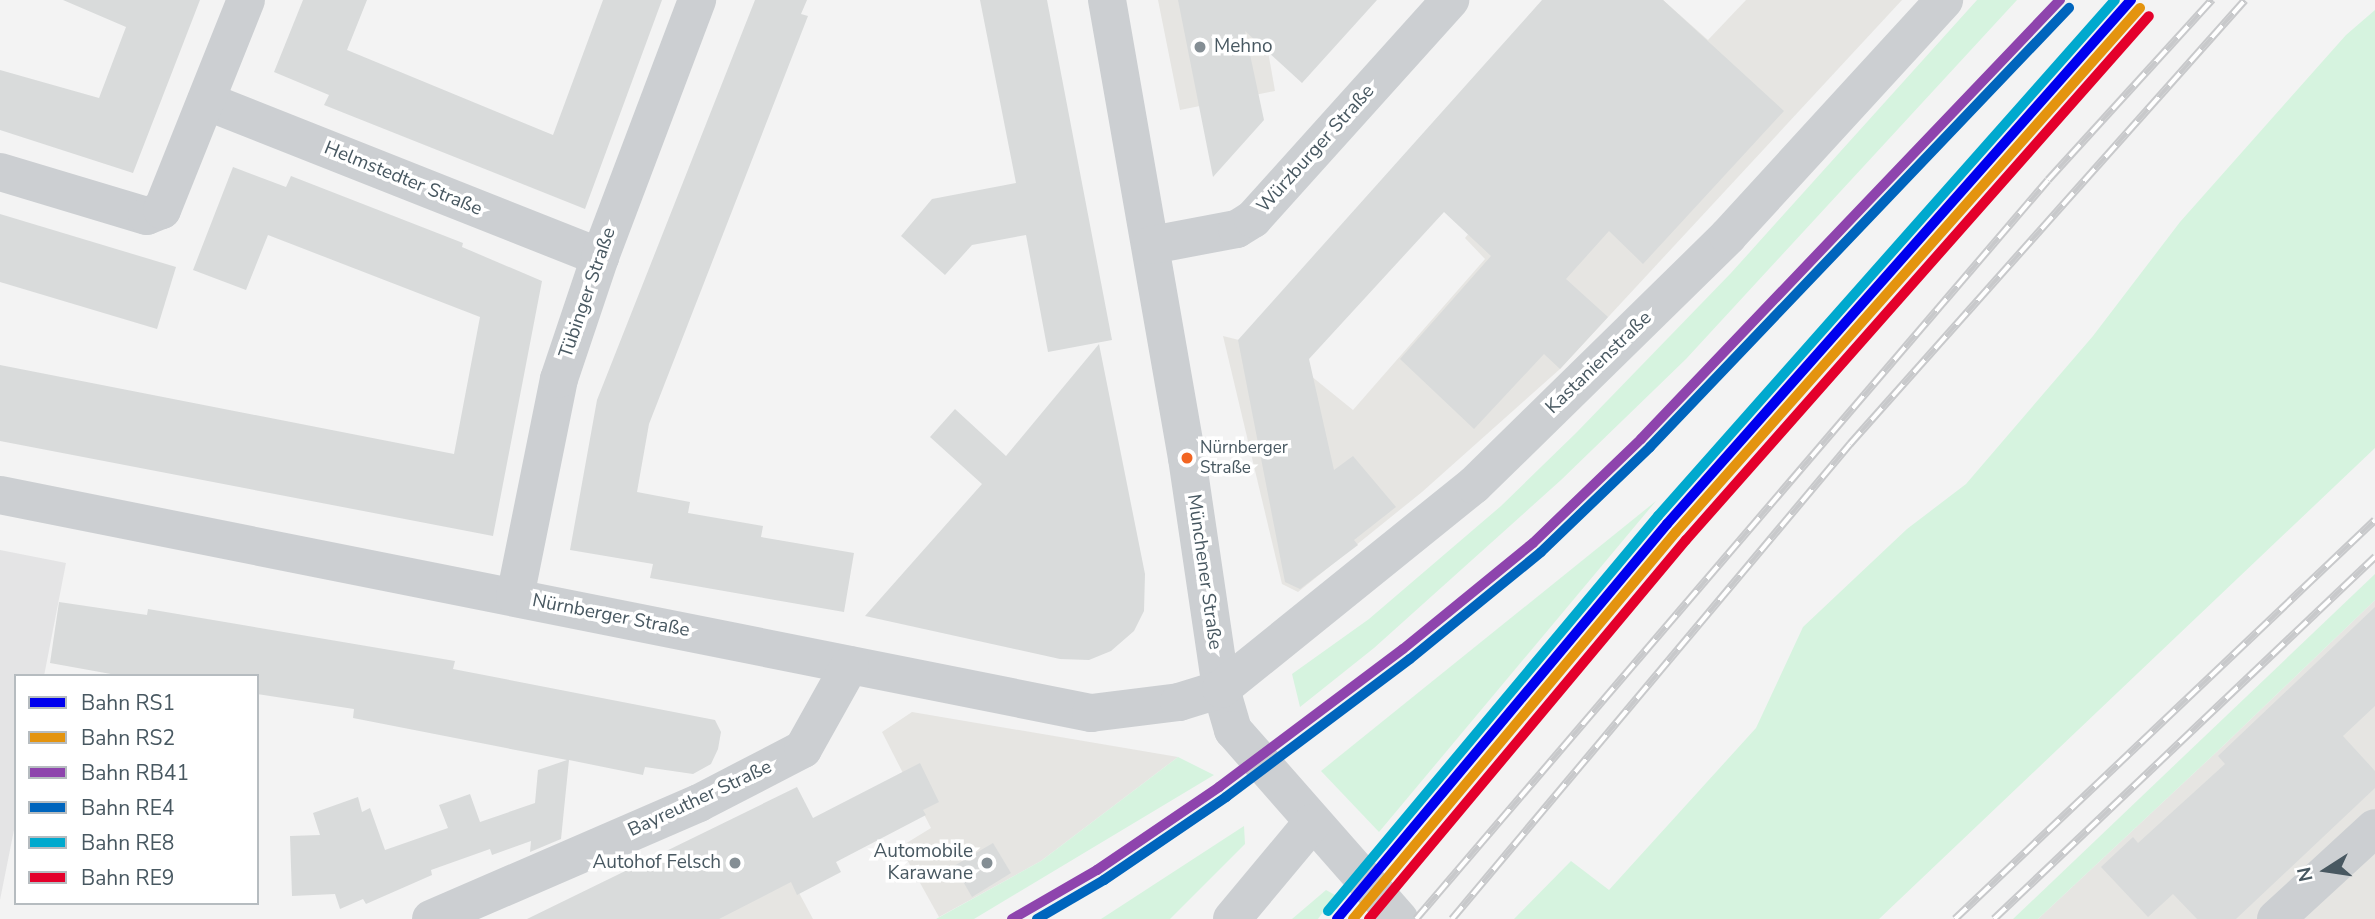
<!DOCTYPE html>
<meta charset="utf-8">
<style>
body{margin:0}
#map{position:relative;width:2375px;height:919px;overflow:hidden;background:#f3f3f3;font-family:"Nunito Sans",sans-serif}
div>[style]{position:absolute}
.commercial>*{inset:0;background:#e6e5e2}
.education>*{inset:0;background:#e4e4e5}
.green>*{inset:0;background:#d6f3df}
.building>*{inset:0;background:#d9dbdb}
.minor>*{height:38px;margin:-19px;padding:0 19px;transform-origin:19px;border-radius:19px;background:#cccfd2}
.rail>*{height:8px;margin-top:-4px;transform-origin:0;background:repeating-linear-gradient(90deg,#fff 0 16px,#c8c9cb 0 32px);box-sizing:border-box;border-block:2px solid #c8c9cb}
.rail-1>*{height:10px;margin:-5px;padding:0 5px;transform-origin:5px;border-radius:5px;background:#00e}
.rail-2>*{height:10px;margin:-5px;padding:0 5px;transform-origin:5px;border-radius:5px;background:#e4940f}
.rail-3>*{height:10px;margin:-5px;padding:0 5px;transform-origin:5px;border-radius:5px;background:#8e44ad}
.rail-4>*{height:10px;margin:-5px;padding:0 5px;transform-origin:5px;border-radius:5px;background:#0065bd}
.rail-5>*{height:10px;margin:-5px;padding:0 5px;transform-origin:5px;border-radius:5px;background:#00a9ce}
.rail-6>*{height:10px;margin:-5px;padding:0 5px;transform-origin:5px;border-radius:5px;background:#e4002b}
.dots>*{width:19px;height:19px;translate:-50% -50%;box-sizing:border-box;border:4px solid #fff;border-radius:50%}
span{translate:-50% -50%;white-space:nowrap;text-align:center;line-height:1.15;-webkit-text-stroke:7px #fff;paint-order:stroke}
.bus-label{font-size:17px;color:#485861}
.left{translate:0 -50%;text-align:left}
.poi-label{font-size:19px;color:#485861}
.right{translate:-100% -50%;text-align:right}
.street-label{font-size:19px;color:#485861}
.legend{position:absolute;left:14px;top:674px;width:245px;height:231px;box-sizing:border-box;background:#fff;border:2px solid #b6bcc0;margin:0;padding:9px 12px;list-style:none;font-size:21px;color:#485861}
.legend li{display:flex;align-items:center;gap:14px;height:35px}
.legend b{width:35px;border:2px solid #b6bcc0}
.north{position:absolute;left:2291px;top:835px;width:70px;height:70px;-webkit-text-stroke:5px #fff;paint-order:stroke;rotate:258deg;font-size:19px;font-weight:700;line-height:28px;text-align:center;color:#485861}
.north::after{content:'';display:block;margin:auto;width:24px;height:32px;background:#485861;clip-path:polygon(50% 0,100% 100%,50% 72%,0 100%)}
</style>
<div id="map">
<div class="commercial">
<i style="clip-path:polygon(1158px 0,1259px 0,1275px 91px,1180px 110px)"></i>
<i style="clip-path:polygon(1663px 0,1708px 40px,1746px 0,1902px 0,1560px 369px,1422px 492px,1298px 592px,1282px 584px,1223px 336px,1279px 350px,1353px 410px,1485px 259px,1465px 238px)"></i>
<i style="clip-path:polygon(2375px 600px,2375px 919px,2038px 919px,2224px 745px)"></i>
<i style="clip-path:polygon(912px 712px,1178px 757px,1041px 861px,939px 917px,900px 847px,931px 828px,882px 732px)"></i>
<i style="clip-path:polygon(754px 809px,813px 919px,685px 919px)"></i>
</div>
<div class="education">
<i style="clip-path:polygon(0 550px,66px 563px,44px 676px,16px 676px,16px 820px,0 900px)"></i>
</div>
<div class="green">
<i style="clip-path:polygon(1977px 0,2017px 0,1686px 359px,1561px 480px,1374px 648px,1300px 707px,1292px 674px,1369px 619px,1501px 506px,1576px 433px,1731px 273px)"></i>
<i style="clip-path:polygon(2375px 10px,2375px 448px,1879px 919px,1514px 919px,1571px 861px,1609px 890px,1756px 728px,1803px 627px,1907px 529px,1966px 484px,2093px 336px,2180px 222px,2346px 35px)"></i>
<i style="clip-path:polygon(1656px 501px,1379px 832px,1321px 771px)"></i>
<i style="clip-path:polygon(2375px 574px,2375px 600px,2224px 745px,2038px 919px,2013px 919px)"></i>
<i style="clip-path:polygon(1178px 757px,1214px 775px,974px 919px,936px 919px,1041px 861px)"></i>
<i style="clip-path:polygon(1244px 826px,1245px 844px,1170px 919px,1101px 919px)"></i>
<i style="clip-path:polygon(1326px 890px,1335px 895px,1318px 919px,1292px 919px)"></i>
</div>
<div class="building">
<i style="clip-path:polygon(63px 0,200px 0,133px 173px,0 130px,0 70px,99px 98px,126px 27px)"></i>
<i style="clip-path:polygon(303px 0,367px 0,347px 50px,553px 135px,603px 0,662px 0,585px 209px,324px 105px,329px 95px,274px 72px)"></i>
<i style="clip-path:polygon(755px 0,807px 0,801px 14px,808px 16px,649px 424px,637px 492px,690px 502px,688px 513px,763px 526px,761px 537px,854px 553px,844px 612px,650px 578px,653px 564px,570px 550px,597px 400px)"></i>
<i style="clip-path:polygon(980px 0,1047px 0,1112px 340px,1048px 352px,1026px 235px,972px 245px,945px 275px,901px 236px,932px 199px,1016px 183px)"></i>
<i style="clip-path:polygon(1178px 0,1377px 0,1302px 83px,1245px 31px,1264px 120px,1213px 177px)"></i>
<i style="clip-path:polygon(1542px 0,1663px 0,1784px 111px,1643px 264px,1609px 231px,1566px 279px,1608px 317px,1560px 369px,1544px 354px,1474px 429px,1400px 359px,1491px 256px,1444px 212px,1309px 359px,1334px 470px,1353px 456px,1396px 507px,1354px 540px,1358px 545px,1300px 589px,1285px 582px,1238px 340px)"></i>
<i style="clip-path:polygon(233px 167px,286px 187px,291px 176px,463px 243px,462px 247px,542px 281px,493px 536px,0 441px,0 365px,454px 454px,480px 317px,268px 235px,246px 290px,193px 270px)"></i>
<i style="clip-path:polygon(0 214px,176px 267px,157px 329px,0 282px)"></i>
<i style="clip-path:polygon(1099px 344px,1145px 574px,1144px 611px,1134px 631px,1111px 651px,1089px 660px,1060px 659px,865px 616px,982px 484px,930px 437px,955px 409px,1006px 456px)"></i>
<i style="clip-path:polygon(59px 602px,147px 615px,148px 609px,455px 661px,453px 669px,715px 720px,721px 732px,718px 749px,711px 764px,693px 774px,645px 767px,643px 775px,569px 760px,561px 839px,530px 852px,531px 841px,492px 855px,490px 849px,431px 870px,432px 875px,366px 904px,363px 899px,340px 909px,335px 894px,292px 896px,290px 836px,320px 835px,313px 813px,358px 797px,362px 812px,370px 808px,385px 850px,448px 828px,439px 805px,470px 794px,480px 822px,535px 803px,538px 770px,567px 760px,353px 718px,354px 709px,257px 694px,257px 676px,122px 676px,50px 663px)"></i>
<i style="clip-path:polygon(2375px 607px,2375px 706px,2343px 736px,2375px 771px,2375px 788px,2236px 919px,2197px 919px,2173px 894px,2148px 917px,2101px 867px,2133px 837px,2138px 843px,2225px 764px,2218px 756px)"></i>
<i style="clip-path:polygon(920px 763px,939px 802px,923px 810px,926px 815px,836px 862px,841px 872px,797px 895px,791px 882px,719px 919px,527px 919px,797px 787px,813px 818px)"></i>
<i style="clip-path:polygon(993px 843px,1011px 873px,972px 897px,954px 866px)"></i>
</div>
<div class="minor">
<i style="left:1107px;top:0;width:465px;rotate:80.1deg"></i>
<i style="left:1187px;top:458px;width:233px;rotate:81.6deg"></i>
<i style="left:1221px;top:689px;width:43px;rotate:73.7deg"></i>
<i style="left:1233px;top:730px;width:252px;rotate:48.7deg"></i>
<i style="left:206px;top:101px;width:424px;rotate:21.6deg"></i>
<i style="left:0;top:172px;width:153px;rotate:16.7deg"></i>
<i style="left:147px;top:216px;width:16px;rotate:-22deg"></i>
<i style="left:162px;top:210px;width:226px;rotate:-68.2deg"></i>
<i style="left:1152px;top:245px;width:86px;rotate:-10.7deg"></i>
<i style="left:1237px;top:229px;width:19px;rotate:-32deg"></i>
<i style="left:1253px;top:219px;width:295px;rotate:-48deg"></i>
<i style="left:0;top:495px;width:1113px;rotate:11.3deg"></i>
<i style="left:1091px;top:713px;width:89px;rotate:-7.1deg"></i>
<i style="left:1179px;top:702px;width:44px;rotate:-17.2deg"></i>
<i style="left:1221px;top:689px;width:325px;rotate:-38.9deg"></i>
<i style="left:1474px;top:485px;width:356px;rotate:-44.4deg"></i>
<i style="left:1728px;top:236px;width:320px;rotate:-47.5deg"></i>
<i style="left:515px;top:597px;width:222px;rotate:-78.6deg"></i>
<i style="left:559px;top:379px;width:129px;rotate:-71.4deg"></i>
<i style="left:600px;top:257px;width:275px;rotate:-69.3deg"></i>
<i style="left:431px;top:919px;width:292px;rotate:-23.4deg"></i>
<i style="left:699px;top:803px;width:117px;rotate:-27.4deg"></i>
<i style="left:803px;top:749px;width:96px;rotate:-60.8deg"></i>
<i style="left:1232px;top:919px;width:125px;rotate:-50.2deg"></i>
<i style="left:2276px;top:919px;width:134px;rotate:-42.6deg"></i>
</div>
<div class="rail">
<i style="left:1416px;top:919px;width:972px;rotate:-49.46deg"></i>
<i style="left:2048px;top:180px;width:244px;rotate:-47.7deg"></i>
<i style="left:1452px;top:919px;width:620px;rotate:-50.04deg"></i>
<i style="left:1850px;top:444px;width:594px;rotate:-48.34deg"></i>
<i style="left:1955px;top:919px;width:579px;rotate:-43.53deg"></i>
<i style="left:1994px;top:919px;width:526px;rotate:-43.54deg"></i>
</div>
<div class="rail-1">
<i style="left:1337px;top:919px;width:515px;rotate:-50.12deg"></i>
<i style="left:1667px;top:524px;width:700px;rotate:-48.48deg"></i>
</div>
<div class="rail-2">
<i style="left:1353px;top:919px;width:504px;rotate:-50.15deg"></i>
<i style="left:1676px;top:532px;width:700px;rotate:-48.48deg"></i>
</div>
<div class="rail-3">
<i style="left:1012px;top:919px;width:98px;rotate:-30deg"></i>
<i style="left:1097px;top:870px;width:148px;rotate:-34.2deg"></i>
<i style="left:1219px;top:787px;width:230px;rotate:-36.9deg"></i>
<i style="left:1403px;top:649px;width:168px;rotate:-39.2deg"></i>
<i style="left:1533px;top:543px;width:150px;rotate:-43.9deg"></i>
<i style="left:1641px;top:439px;width:607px;rotate:-46.34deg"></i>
</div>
<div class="rail-4">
<i style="left:1037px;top:919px;width:78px;rotate:-30.2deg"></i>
<i style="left:1104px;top:880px;width:148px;rotate:-34.2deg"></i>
<i style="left:1226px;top:797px;width:230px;rotate:-36.9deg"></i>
<i style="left:1410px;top:659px;width:169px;rotate:-39.2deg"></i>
<i style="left:1541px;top:552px;width:151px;rotate:-43.9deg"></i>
<i style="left:1650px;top:447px;width:607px;rotate:-46.34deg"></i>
</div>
<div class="rail-5">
<i style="left:1328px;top:911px;width:515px;rotate:-50.12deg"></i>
<i style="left:1658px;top:516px;width:689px;rotate:-48.47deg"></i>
</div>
<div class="rail-6">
<i style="left:1369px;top:919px;width:494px;rotate:-50.1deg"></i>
<i style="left:1686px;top:540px;width:699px;rotate:-48.54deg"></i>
</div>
<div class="dots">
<i style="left:1200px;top:47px;background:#848e94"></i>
<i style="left:1187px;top:458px;background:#f26522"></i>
<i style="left:735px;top:863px;background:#848e94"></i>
<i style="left:987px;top:863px;background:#848e94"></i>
</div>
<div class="bus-label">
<span class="left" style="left:1200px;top:458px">Nürnberger<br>Straße</span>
</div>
<div class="poi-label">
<span class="left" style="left:1214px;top:47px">Mehno</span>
<span class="right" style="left:973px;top:863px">Automobile<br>Karawane</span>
<span class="right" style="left:721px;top:863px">Autohof Felsch</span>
</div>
<div class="street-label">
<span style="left:1316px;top:149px;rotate:-48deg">Würzburger Straße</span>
<span style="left:403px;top:179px;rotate:22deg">Helmstedter Straße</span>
<span style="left:588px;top:293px;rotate:-71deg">Tübinger Straße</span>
<span style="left:1599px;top:363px;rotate:-44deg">Kastanienstraße</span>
<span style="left:1204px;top:572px;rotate:82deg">Münchener Straße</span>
<span style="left:611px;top:616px;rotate:11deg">Nürnberger Straße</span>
<span style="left:700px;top:799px;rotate:-25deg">Bayreuther Straße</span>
</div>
<ul class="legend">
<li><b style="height:9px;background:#00e"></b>Bahn RS1</li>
<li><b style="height:9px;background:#e4940f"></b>Bahn RS2</li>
<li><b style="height:9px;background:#8e44ad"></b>Bahn RB41</li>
<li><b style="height:9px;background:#0065bd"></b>Bahn RE4</li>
<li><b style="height:9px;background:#00a9ce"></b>Bahn RE8</li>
<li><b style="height:9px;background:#e4002b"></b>Bahn RE9</li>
</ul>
<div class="north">N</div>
</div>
